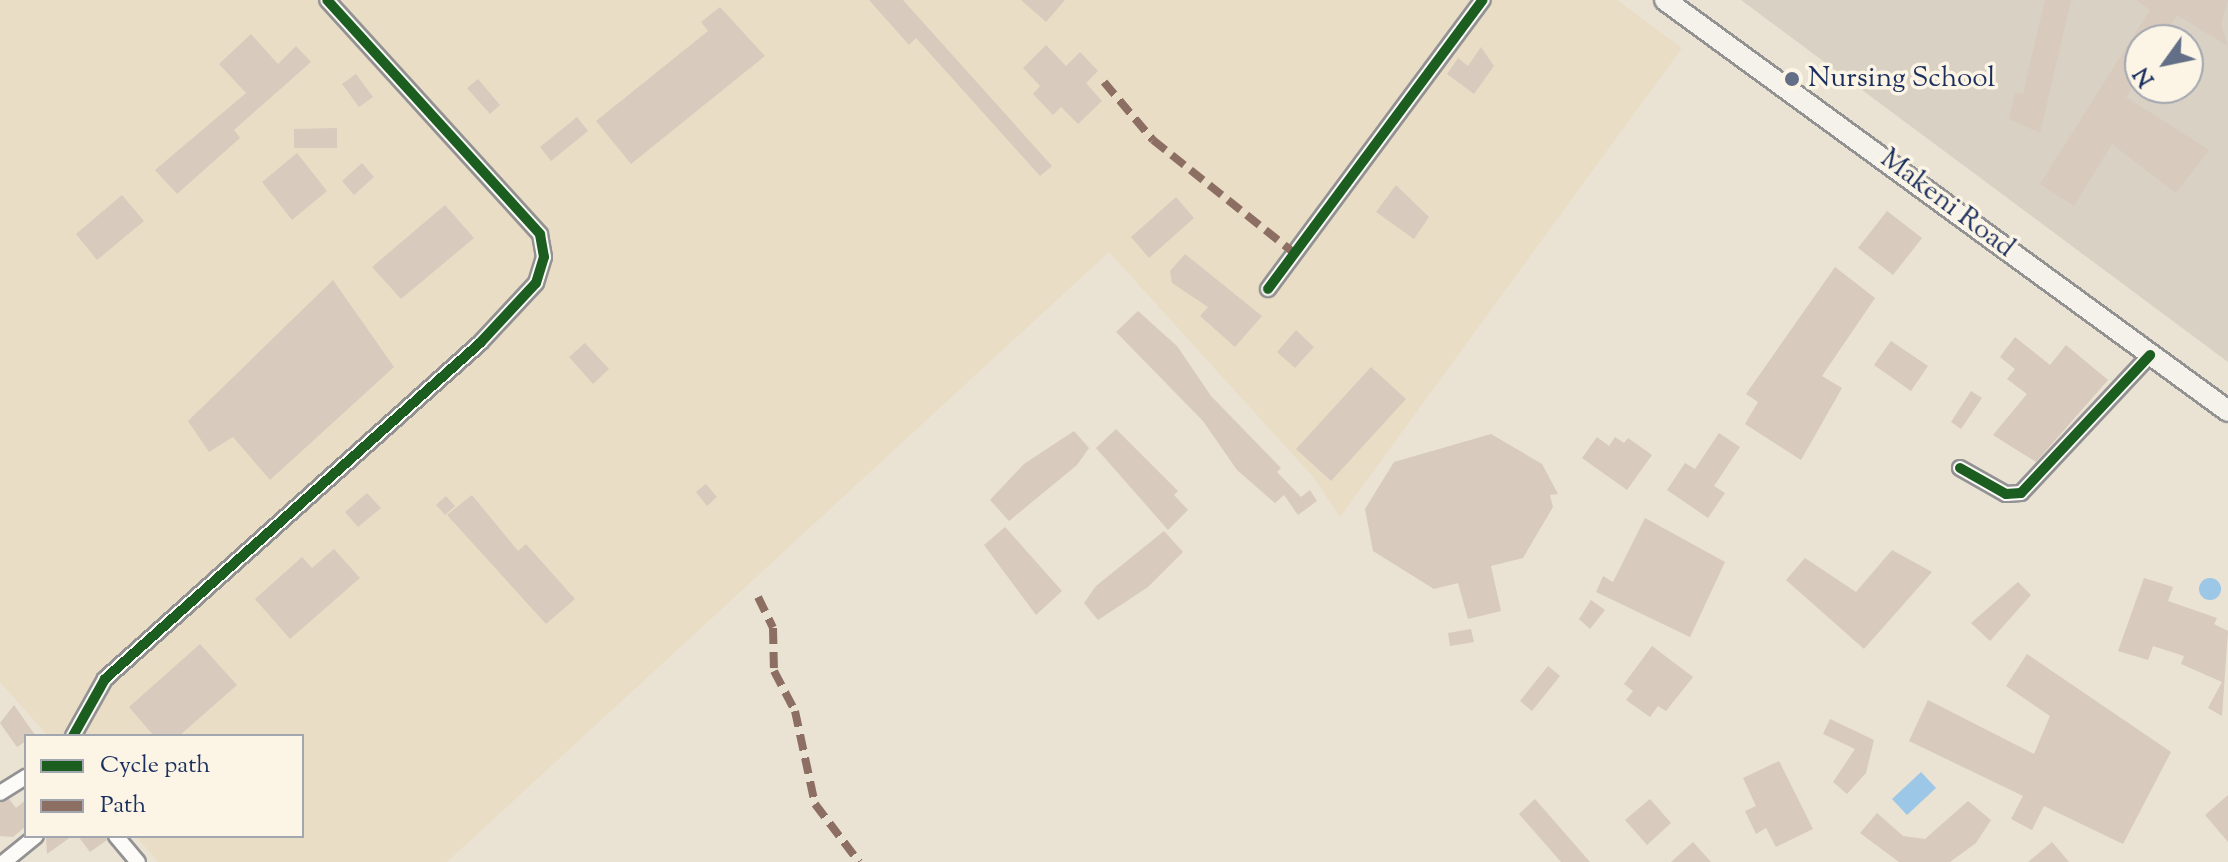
<!DOCTYPE html>
<style>
body{margin:0}
#map{position:relative;width:2228px;height:862px;overflow:hidden;background:#eae2d3;font-family:"Sorts Mill Goudy",serif}
div>[style]{position:absolute}
.built>*{inset:0;background:#eaddc5}
.industrial>*{inset:0;background:#d8d1c4}
.water>*{inset:0;background:#9cc7e7}
.round{border-radius:50%}
.building>*{inset:0;background:#d8cabd}
.roads{filter:drop-shadow(2px 0 #939293) drop-shadow(-2px 0 #939293) drop-shadow(0 2px #939293) drop-shadow(0 -2px #939293)}
.street>*{height:14px;margin:-7px;padding:0 7px;transform-origin:7px;border-radius:7px;background:#fcfbf8}
.secondary>*{height:20px;margin:-10px;padding:0 10px;transform-origin:10px;border-radius:10px;background:#f5f1eb}
.quiet>*{height:8px;margin-top:-4px;transform-origin:0;background:repeating-linear-gradient(90deg,#8d6e63 0 16px,transparent 0 24px)}
.cycleway>*{height:10px;margin:-5px;padding:0 5px;transform-origin:5px;border-radius:5px;background:#1b5e20}
.dots>*{width:22px;height:22px;translate:-50% -50%;box-sizing:border-box;border:4px solid #fcf5e5;border-radius:50%}
span{translate:-50% -50%;white-space:nowrap;text-align:center;line-height:1.15;-webkit-text-stroke:7px #fcf5e5;paint-order:stroke}
.poi-label{font-size:28px;color:#1b2f5e}
.left{translate:0 -50%;text-align:left}
.street-label{font-size:28px;color:#1b2f5e}
.legend{position:absolute;left:24px;top:734px;width:280px;height:104px;box-sizing:border-box;background:#fcf5e5;border:2px solid #a2a6af;margin:0;padding:10px 14px;list-style:none;font-size:24px;color:#1b2f5e}
.legend li{display:flex;align-items:center;gap:16px;height:40px}
.legend b{width:40px;border:2px solid #a2a6af}
.north{position:absolute;left:2124px;top:24px;width:80px;height:80px;box-sizing:border-box;background:#fcf5e5;border:2px solid #a2a6af;border-radius:50%;rotate:237deg;font-size:22px;font-weight:700;line-height:32px;text-align:center;color:#1b2f5e}
.north::after{content:'';display:block;margin:auto;width:28px;height:36px;background:#636e87;clip-path:polygon(50% 0,100% 100%,50% 72%,0 100%)}
</style>
<div id="map">
<div class="built">
<i style="clip-path:polygon(0 0,1617px 0,1682px 48px,1340px 517px,1314px 478px,1109px 252px,447px 862px,158px 862px,136px 836px,302px 836px,302px 736px,48px 736px,0 682px)"></i>
</div>
<div class="industrial">
<i style="clip-path:polygon(evenodd,1741px 0,2228px 0,2228px 362px,1741px 0,2140px 40px,2188px 40px,2188px 88px,2140px 88px,2140px 40px)"></i>
</div>
<div class="water">
<i class="round" style="left:2199px;top:578px;width:22px;height:22px"></i>
<i style="clip-path:polygon(1921px 772px,1936px 788px,1907px 815px,1892px 799px)"></i>
</div>
<div class="building">
<i style="clip-path:polygon(869px 0,903px 0,1052px 166px,1040px 176px,916px 38px,909px 45px)"></i>
<i style="clip-path:polygon(1021px 0,1065px 0,1046px 22px)"></i>
<i style="clip-path:polygon(2045px 0,2071px 0,2040px 133px,2009px 119px,2015px 92px,2023px 94px)"></i>
<i style="clip-path:polygon(2136px 0,2228px 0,2221px 24px,2228px 46px,2177px 15px,2161px 40px,2140px 40px,2140px 74px,2126px 97px,2209px 150px,2176px 193px,2112px 144px,2074px 206px,2040px 184px,2150px 10px)"></i>
<i style="clip-path:polygon(720px 7px,765px 56px,631px 164px,596px 121px,708px 31px,701px 22px)"></i>
<i style="clip-path:polygon(251px 34px,278px 64px,296px 46px,311px 62px,234px 130px,240px 138px,177px 194px,155px 170px,246px 93px,219px 64px)"></i>
<i style="clip-path:polygon(1046px 45px,1066px 66px,1080px 52px,1098px 71px,1086px 83px,1102px 101px,1078px 124px,1061px 107px,1053px 115px,1033px 94px,1040px 86px,1023px 68px)"></i>
<i style="clip-path:polygon(1481px 47px,1494px 66px,1474px 94px,1447px 74px,1458px 58px,1468px 66px)"></i>
<i style="clip-path:polygon(356px 74px,373px 97px,359px 107px,342px 84px)"></i>
<i style="clip-path:polygon(478px 79px,500px 105px,490px 114px,467px 88px)"></i>
<i style="clip-path:polygon(577px 117px,588px 131px,551px 161px,540px 147px)"></i>
<i style="clip-path:polygon(337px 128px,337px 148px,294px 148px,294px 129px)"></i>
<i style="clip-path:polygon(297px 153px,327px 191px,292px 220px,262px 182px)"></i>
<i style="clip-path:polygon(362px 163px,374px 177px,354px 195px,342px 181px)"></i>
<i style="clip-path:polygon(1396px 185px,1429px 217px,1414px 239px,1376px 212px)"></i>
<i style="clip-path:polygon(122px 195px,144px 221px,97px 260px,76px 234px)"></i>
<i style="clip-path:polygon(1176px 197px,1194px 218px,1149px 258px,1131px 237px)"></i>
<i style="clip-path:polygon(445px 205px,474px 238px,401px 299px,372px 267px)"></i>
<i style="clip-path:polygon(1887px 211px,1922px 238px,1893px 275px,1858px 248px)"></i>
<i style="clip-path:polygon(1185px 254px,1262px 316px,1235px 347px,1200px 316px,1208px 307px,1172px 283px,1170px 271px)"></i>
<i style="clip-path:polygon(1835px 267px,1875px 298px,1822px 376px,1842px 388px,1801px 460px,1745px 424px,1758px 402px,1746px 394px)"></i>
<i style="clip-path:polygon(333px 280px,394px 367px,270px 480px,233px 437px,209px 452px,188px 421px)"></i>
<i style="clip-path:polygon(1138px 311px,1177px 346px,1211px 396px,1281px 468px,1277px 472px,1301px 497px,1310px 490px,1317px 501px,1298px 515px,1284px 495px,1275px 503px,1237px 470px,1203px 421px,1116px 332px)"></i>
<i style="clip-path:polygon(1296px 330px,1314px 347px,1295px 368px,1277px 352px)"></i>
<i style="clip-path:polygon(2015px 337px,2050px 365px,2066px 345px,2108px 380px,2036px 462px,1993px 435px,2027px 394px,2007px 379px,2015px 369px,2000px 357px)"></i>
<i style="clip-path:polygon(1891px 341px,1928px 366px,1911px 391px,1874px 365px)"></i>
<i style="clip-path:polygon(585px 343px,609px 369px,593px 384px,569px 357px)"></i>
<i style="clip-path:polygon(1371px 367px,1406px 399px,1331px 481px,1296px 449px)"></i>
<i style="clip-path:polygon(1971px 391px,1982px 398px,1961px 429px,1951px 422px)"></i>
<i style="clip-path:polygon(1116px 429px,1178px 491px,1174px 495px,1188px 510px,1168px 530px,1096px 448px)"></i>
<i style="clip-path:polygon(1074px 431px,1089px 448px,1077px 465px,1009px 521px,990px 500px,1024px 464px)"></i>
<i style="clip-path:polygon(1719px 433px,1740px 447px,1714px 486px,1725px 493px,1708px 518px,1667px 490px,1685px 463px,1695px 469px)"></i>
<i style="clip-path:polygon(1491px 434px,1542px 464px,1558px 494px,1550px 495px,1553px 507px,1523px 558px,1491px 566px,1501px 611px,1468px 619px,1458px 583px,1434px 589px,1373px 551px,1365px 509px,1394px 462px)"></i>
<i style="clip-path:polygon(1597px 437px,1609px 446px,1615px 437px,1624px 443px,1628px 438px,1652px 455px,1627px 490px,1582px 458px)"></i>
<i style="clip-path:polygon(706px 484px,717px 497px,707px 506px,696px 492px)"></i>
<i style="clip-path:polygon(367px 493px,381px 508px,358px 527px,345px 512px)"></i>
<i style="clip-path:polygon(472px 495px,518px 551px,526px 544px,575px 599px,546px 624px,447px 515px)"></i>
<i style="clip-path:polygon(446px 496px,455px 506px,445px 515px,436px 505px)"></i>
<i style="clip-path:polygon(1645px 518px,1725px 562px,1690px 637px,1596px 592px,1603px 576px,1613px 582px)"></i>
<i style="clip-path:polygon(1005px 527px,1062px 591px,1036px 615px,984px 545px)"></i>
<i style="clip-path:polygon(1164px 531px,1183px 552px,1148px 587px,1098px 620px,1084px 603px,1096px 586px)"></i>
<i style="clip-path:polygon(334px 549px,360px 578px,290px 639px,255px 599px,302px 557px,312px 568px)"></i>
<i style="clip-path:polygon(1892px 550px,1932px 572px,1864px 649px,1786px 580px,1805px 558px,1856px 592px)"></i>
<i style="clip-path:polygon(2144px 578px,2173px 587px,2168px 601px,2217px 618px,2214px 624px,2228px 631px,2222px 716px,2208px 708px,2222px 682px,2181px 664px,2184px 656px,2153px 646px,2148px 660px,2118px 651px)"></i>
<i style="clip-path:polygon(2018px 582px,2031px 595px,1990px 641px,1971px 623px)"></i>
<i style="clip-path:polygon(1591px 600px,1605px 610px,1590px 629px,1579px 619px)"></i>
<i style="clip-path:polygon(1471px 629px,1474px 642px,1450px 646px,1448px 633px)"></i>
<i style="clip-path:polygon(200px 644px,237px 685px,179px 736px,154px 736px,129px 707px)"></i>
<i style="clip-path:polygon(1652px 646px,1693px 677px,1666px 711px,1658px 706px,1650px 717px,1626px 700px,1633px 691px,1624px 684px)"></i>
<i style="clip-path:polygon(2027px 654px,2171px 752px,2123px 844px,2044px 806px,2032px 830px,2011px 819px,2023px 796px,1909px 741px,1928px 700px,2034px 754px,2050px 716px,2006px 686px)"></i>
<i style="clip-path:polygon(1548px 666px,1560px 676px,1532px 711px,1520px 701px)"></i>
<i style="clip-path:polygon(14px 705px,35px 735px,17px 747px,0 723px)"></i>
<i style="clip-path:polygon(1830px 719px,1874px 740px,1866px 773px,1847px 794px,1833px 782px,1855px 749px,1823px 734px)"></i>
<i style="clip-path:polygon(1779px 761px,1813px 829px,1776px 847px,1766px 828px,1756px 834px,1745px 811px,1756px 806px,1743px 778px)"></i>
<i style="clip-path:polygon(2228px 795px,2228px 842px,2205px 815px)"></i>
<i style="clip-path:polygon(9px 799px,16px 808px,26px 800px,26px 826px,13px 837px,0 836px,0 803px)"></i>
<i style="clip-path:polygon(1535px 799px,1590px 862px,1561px 862px,1519px 814px)"></i>
<i style="clip-path:polygon(1650px 799px,1671px 823px,1647px 845px,1625px 820px)"></i>
<i style="clip-path:polygon(1968px 801px,1991px 820px,1976px 843px,1950px 862px,1899px 862px,1860px 833px,1877px 813px,1903px 836px,1925px 839px)"></i>
<i style="clip-path:polygon(46px 836px,72px 836px,47px 854px)"></i>
<i style="clip-path:polygon(78px 836px,106px 836px,107px 840px,90px 852px)"></i>
<i style="clip-path:polygon(1693px 842px,1711px 862px,1671px 862px)"></i>
<i style="clip-path:polygon(2052px 842px,2069px 862px,2028px 862px)"></i>
</div>
<div class="roads">
<div class="street">
<i style="left:1268px;top:289px;width:360px;rotate:-53.4deg"></i>
<i style="left:1960px;top:468px;width:53px;rotate:29.5deg"></i>
<i style="left:2006px;top:494px;width:15px;rotate:-4deg"></i>
<i style="left:2021px;top:493px;width:189px;rotate:-46.9deg"></i>
<i style="left:73px;top:736px;width:65px;rotate:-60.7deg"></i>
<i style="left:105px;top:679px;width:504px;rotate:-41.86deg"></i>
<i style="left:480px;top:343px;width:82px;rotate:-47deg"></i>
<i style="left:536px;top:283px;width:27px;rotate:-73deg"></i>
<i style="left:544px;top:257px;width:23px;rotate:-100deg"></i>
<i style="left:540px;top:234px;width:316px;rotate:-132.3deg"></i>
<i style="left:0;top:793px;width:31px;rotate:-32deg"></i>
<i style="left:116px;top:836px;width:34px;rotate:50deg"></i>
<i style="left:4px;top:862px;width:41px;rotate:-39.1deg"></i>
</div>
<div class="secondary">
<i style="left:1665px;top:0;width:697px;rotate:36.13deg"></i>
</div>
</div>
<div class="quiet">
<i style="left:1104px;top:82px;width:76px;rotate:49.8deg"></i>
<i style="left:1153px;top:140px;width:181px;rotate:38.7deg"></i>
<i style="left:758px;top:597px;width:34px;rotate:64deg"></i>
<i style="left:773px;top:628px;width:43px;rotate:88.7deg"></i>
<i style="left:774px;top:671px;width:45px;rotate:62.3deg"></i>
<i style="left:795px;top:711px;width:95px;rotate:77.9deg"></i>
<i style="left:815px;top:804px;width:73px;rotate:52.8deg"></i>
</div>
<div class="cycleway">
<i style="left:1268px;top:289px;width:360px;rotate:-53.4deg"></i>
<i style="left:1960px;top:468px;width:53px;rotate:29.5deg"></i>
<i style="left:2006px;top:494px;width:15px;rotate:-4deg"></i>
<i style="left:2021px;top:493px;width:189px;rotate:-46.9deg"></i>
<i style="left:73px;top:736px;width:65px;rotate:-60.7deg"></i>
<i style="left:105px;top:679px;width:504px;rotate:-41.86deg"></i>
<i style="left:480px;top:343px;width:82px;rotate:-47deg"></i>
<i style="left:536px;top:283px;width:27px;rotate:-73deg"></i>
<i style="left:544px;top:257px;width:23px;rotate:-100deg"></i>
<i style="left:540px;top:234px;width:316px;rotate:-132.3deg"></i>
</div>
<div class="dots">
<i style="left:1792px;top:79px;background:#636e87"></i>
</div>
<div class="poi-label">
<span class="left" style="left:1808px;top:79px">Nursing School</span>
</div>
<div class="street-label">
<span style="left:1947px;top:204px;rotate:37deg">Makeni Road</span>
</div>
<ul class="legend">
<li><b style="height:10px;background:#1b5e20"></b>Cycle path</li>
<li><b style="height:10px;background:#8d6e63"></b>Path</li>
</ul>
<div class="north">N</div>
</div>
